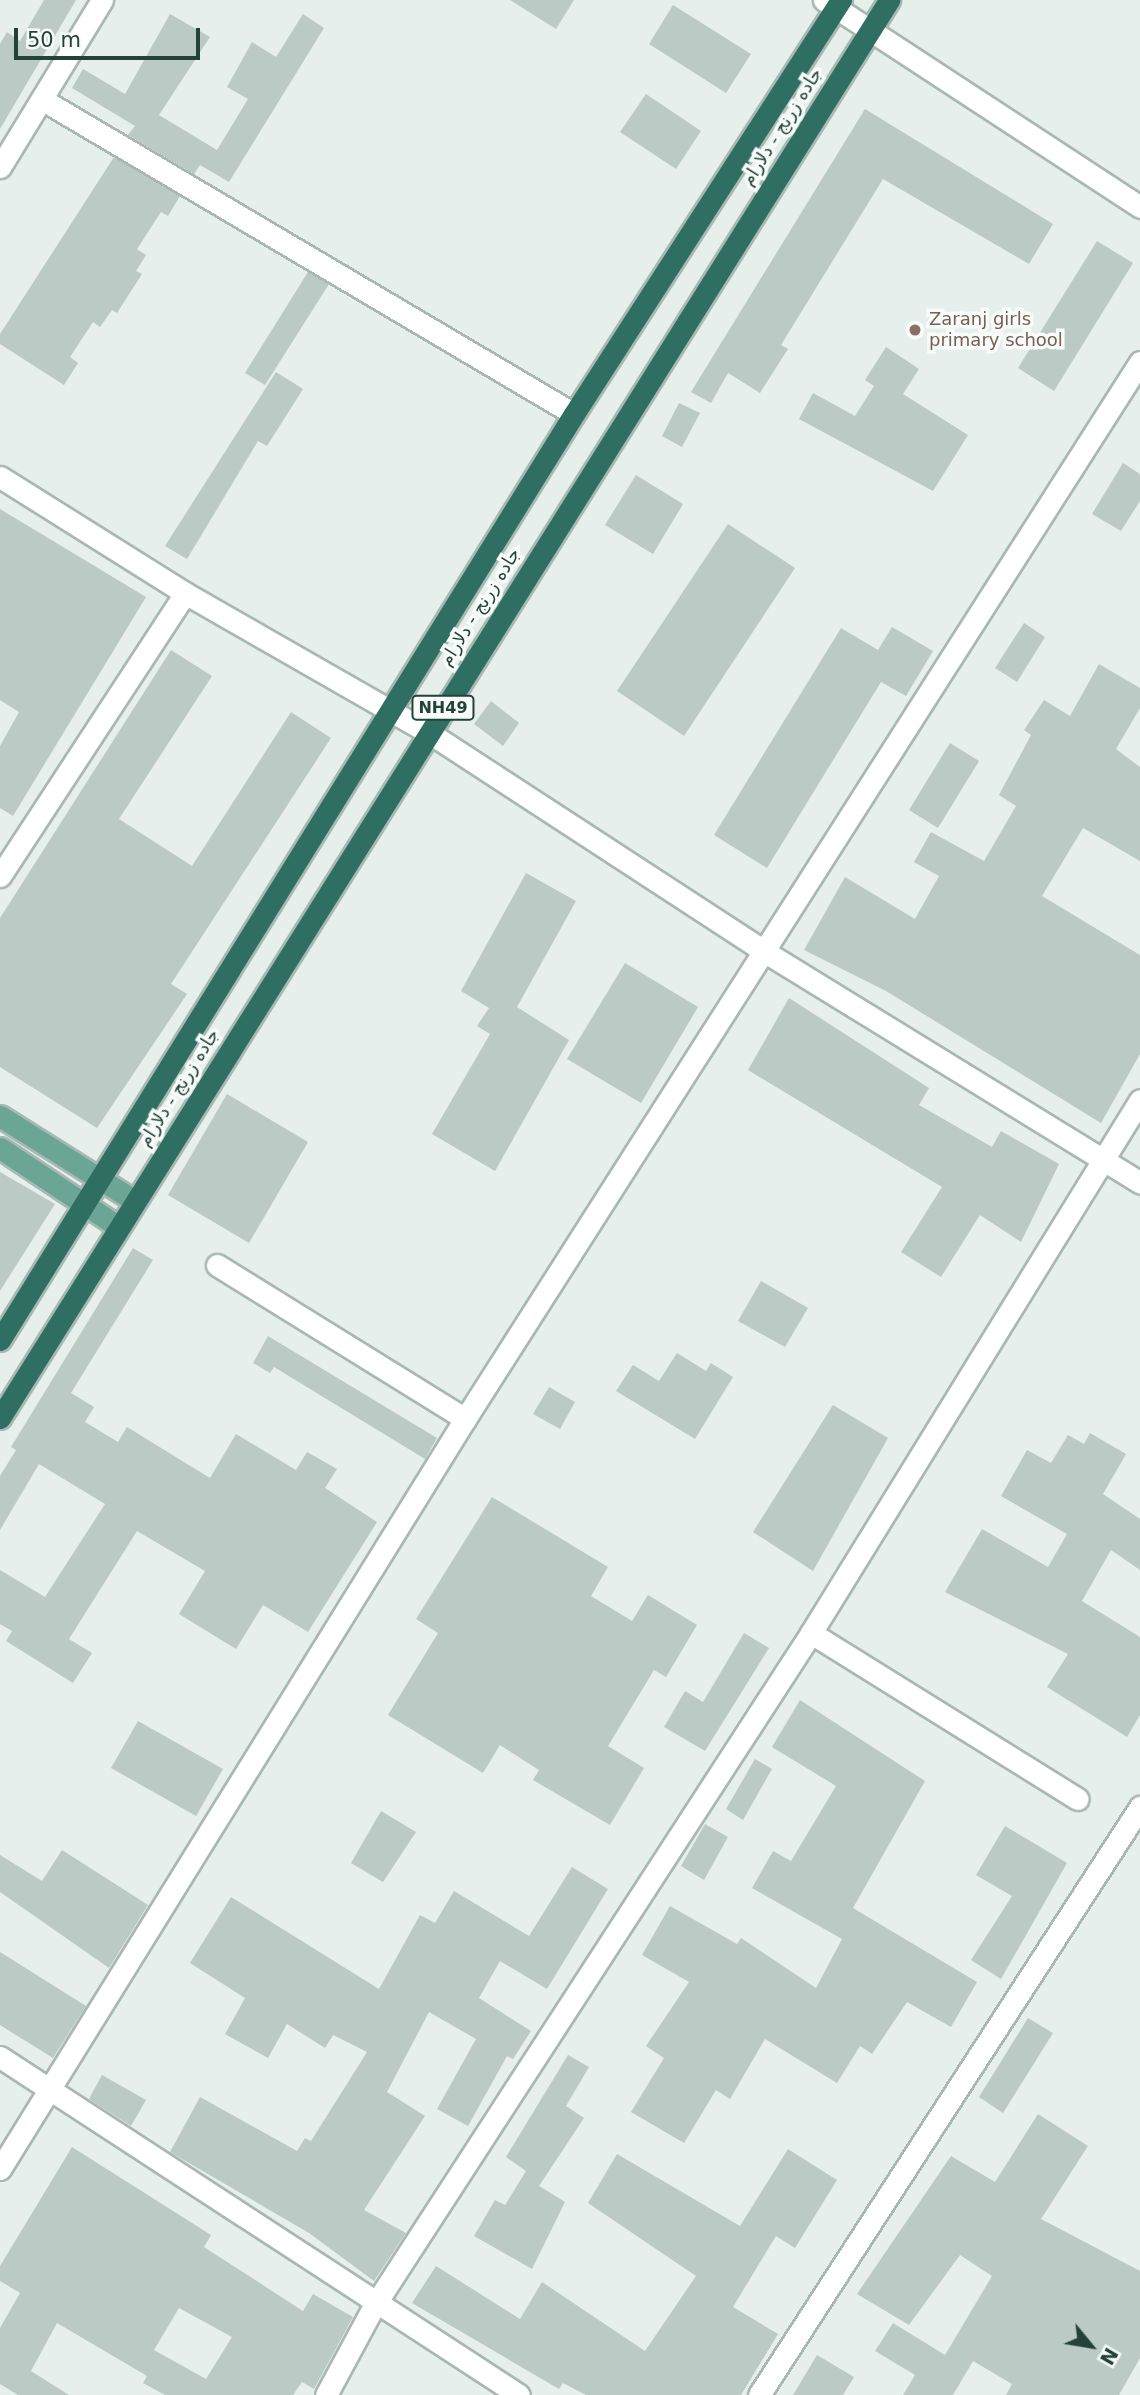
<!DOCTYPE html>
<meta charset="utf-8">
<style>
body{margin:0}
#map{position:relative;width:1140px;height:2395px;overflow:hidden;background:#e6efeb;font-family:"DejaVu Sans",Cairo,sans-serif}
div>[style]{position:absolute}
.building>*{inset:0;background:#bbcac4}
.roads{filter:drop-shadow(2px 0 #a8b8b2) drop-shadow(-2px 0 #a8b8b2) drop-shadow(0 2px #a8b8b2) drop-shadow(0 -2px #a8b8b2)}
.minor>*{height:21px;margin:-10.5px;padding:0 10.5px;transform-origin:10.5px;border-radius:10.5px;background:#fff}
.major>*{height:21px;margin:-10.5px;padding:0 10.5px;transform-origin:10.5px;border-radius:10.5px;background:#6aa596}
.highway>*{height:21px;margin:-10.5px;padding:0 10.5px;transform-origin:10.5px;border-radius:10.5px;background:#2f6f62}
.dots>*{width:19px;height:19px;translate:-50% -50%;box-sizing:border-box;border:4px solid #f7fbf9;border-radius:50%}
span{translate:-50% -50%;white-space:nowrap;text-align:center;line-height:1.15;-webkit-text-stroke:7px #f7fbf9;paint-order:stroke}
.shield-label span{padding:2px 5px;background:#f7fbf9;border:2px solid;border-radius:5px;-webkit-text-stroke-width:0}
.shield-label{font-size:16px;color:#24423a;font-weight:700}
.street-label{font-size:18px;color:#24423a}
.education-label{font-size:18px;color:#785e54}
.left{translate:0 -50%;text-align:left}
.north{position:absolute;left:1056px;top:2311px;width:70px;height:70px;-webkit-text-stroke:5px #f7fbf9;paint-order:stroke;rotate:120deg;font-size:19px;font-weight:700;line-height:28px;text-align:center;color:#24423a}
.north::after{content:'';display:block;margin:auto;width:24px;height:32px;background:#24423a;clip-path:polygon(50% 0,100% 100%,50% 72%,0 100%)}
.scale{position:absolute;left:14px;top:28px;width:186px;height:32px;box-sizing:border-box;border:4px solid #24423a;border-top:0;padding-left:9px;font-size:21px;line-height:24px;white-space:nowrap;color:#24423a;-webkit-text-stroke:5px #f7fbf9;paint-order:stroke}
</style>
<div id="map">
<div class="building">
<i style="clip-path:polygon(44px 0,76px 0,0 129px,0 44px,7px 32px,20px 41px)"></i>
<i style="clip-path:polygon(510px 0,574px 0,556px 29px)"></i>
<i style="clip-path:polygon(673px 5px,751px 54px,726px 93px,649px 44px)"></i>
<i style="clip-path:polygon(170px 14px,210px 37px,159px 115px,217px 150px,248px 99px,227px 87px,252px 42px,276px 57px,303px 14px,324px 28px,229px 182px,200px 165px,194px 174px,128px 135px,135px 126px,72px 88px,83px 69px,125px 94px)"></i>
<i style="clip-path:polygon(646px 94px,701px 131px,676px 169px,620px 132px)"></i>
<i style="clip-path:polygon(865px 109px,1053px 224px,1029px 264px,883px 179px,781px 345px,788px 349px,760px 393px,728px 373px,711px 403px,691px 392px)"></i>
<i style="clip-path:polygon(114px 157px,180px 196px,168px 216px,161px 212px,137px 249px,146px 255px,136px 271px,142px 274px,117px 313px,112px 310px,100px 327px,93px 322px,70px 357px,78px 363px,64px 385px,0 344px,0 334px)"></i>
<i style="clip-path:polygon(1097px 241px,1133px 263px,1054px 391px,1018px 368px)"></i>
<i style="clip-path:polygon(308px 272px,329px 284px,265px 385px,245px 373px)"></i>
<i style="clip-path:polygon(886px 347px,919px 369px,903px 394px,968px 435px,933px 491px,799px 419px,813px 393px,855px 416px,874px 386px,865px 380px)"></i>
<i style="clip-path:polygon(276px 372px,303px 389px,267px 446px,258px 441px,187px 559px,165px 546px)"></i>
<i style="clip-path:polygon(679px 403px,700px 413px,682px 447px,662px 436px)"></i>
<i style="clip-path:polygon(1123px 463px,1140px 474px,1140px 501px,1121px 531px,1092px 514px)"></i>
<i style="clip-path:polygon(636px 475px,683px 504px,653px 554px,605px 525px)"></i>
<i style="clip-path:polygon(0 509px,146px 597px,13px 816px,0 808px,0 746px,19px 712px,0 700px)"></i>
<i style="clip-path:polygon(728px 524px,795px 568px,684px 736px,617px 691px)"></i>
<i style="clip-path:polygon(1024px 623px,1045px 637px,1017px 682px,995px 668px)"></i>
<i style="clip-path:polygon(892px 627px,933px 651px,906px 696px,881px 682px,767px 868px,714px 835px,841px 628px,878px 650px)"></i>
<i style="clip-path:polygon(171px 650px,212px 676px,119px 819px,192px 866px,291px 712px,331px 738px,171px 984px,187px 994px,97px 1128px,0 1067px,0 918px)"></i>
<i style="clip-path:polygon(1099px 664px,1140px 688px,1140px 708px,1116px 749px,1140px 767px,1140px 861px,1083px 828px,1042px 896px,1140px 955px,1140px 1054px,1101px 1123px,886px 991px,804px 950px,845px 877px,915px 919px,939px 876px,914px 862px,931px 832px,984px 861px,1016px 806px,999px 795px,1031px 735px,1024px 730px,1044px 700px,1070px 716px)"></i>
<i style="clip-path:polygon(491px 701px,519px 723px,503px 746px,474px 724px)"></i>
<i style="clip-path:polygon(950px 743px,979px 761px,938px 828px,909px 810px)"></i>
<i style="clip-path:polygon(526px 873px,576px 901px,517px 1007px,569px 1040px,495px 1171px,432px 1134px,490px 1034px,477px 1026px,489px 1008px,461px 991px)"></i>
<i style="clip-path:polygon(625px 963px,698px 1007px,641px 1103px,567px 1059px)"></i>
<i style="clip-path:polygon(789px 998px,929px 1088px,919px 1105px,992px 1147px,1001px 1131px,1059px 1164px,1021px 1242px,980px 1215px,941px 1277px,901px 1252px,942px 1187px,748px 1070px)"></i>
<i style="clip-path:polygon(227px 1094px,308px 1142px,249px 1243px,168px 1195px)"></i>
<i style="clip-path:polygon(0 1172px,55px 1204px,0 1291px)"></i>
<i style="clip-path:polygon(133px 1248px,153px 1260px,71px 1393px,94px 1407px,85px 1422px,118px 1442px,127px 1427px,210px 1478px,236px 1434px,296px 1470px,307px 1452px,337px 1469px,325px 1488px,377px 1522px,308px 1632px,263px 1605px,236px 1649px,179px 1614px,205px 1571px,137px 1531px,69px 1639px,92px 1653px,73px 1683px,6px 1641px,12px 1631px,0 1624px,0 1570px,45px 1597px,105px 1504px,39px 1464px,0 1530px,0 1476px,16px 1450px,11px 1447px)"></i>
<i style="clip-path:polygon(761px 1281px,808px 1308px,785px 1347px,738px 1321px)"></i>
<i style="clip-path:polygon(268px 1336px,437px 1438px,425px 1459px,274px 1367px,270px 1373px,253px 1363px)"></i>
<i style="clip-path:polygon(677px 1353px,706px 1371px,711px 1363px,733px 1377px,695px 1439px,616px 1391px,633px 1365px,659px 1381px)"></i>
<i style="clip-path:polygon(549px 1387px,575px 1402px,560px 1429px,533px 1414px)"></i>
<i style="clip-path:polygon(833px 1405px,888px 1438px,813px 1571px,753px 1532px)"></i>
<i style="clip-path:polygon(1090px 1433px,1126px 1454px,1103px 1494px,1140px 1519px,1140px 1570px,1111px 1550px,1082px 1601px,1140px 1637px,1140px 1715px,1127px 1737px,1047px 1687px,1068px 1654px,945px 1592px,982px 1529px,1048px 1567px,1067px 1534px,1001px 1496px,1027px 1450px,1051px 1463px,1068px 1435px,1084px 1444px)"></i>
<i style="clip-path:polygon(492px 1497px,608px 1567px,591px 1596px,632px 1621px,648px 1595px,697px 1625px,666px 1677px,654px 1670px,608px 1746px,644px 1768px,610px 1825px,533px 1780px,539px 1770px,500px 1745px,483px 1773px,388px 1715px,438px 1633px,416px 1619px)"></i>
<i style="clip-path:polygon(744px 1633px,769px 1648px,705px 1751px,664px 1727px,685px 1691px,703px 1702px)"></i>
<i style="clip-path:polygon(800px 1700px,925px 1781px,853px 1908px,977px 1982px,951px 2027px,907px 2002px,872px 2054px,860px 2046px,837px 2083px,765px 2039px,730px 2099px,716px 2090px,684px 2143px,631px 2112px,664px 2058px,646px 2046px,689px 1982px,642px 1955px,670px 1906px,737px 1944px,741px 1938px,816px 1988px,842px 1939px,752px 1888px,773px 1851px,791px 1861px,836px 1786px,772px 1747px)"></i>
<i style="clip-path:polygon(138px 1721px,223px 1769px,196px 1816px,111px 1768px)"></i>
<i style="clip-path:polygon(755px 1759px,772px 1769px,743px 1820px,726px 1809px)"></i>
<i style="clip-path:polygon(381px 1811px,416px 1832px,383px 1882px,351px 1863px)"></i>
<i style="clip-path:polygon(705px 1824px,728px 1837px,704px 1880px,681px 1866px)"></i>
<i style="clip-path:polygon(1005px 1826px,1067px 1863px,1001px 1979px,971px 1960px,1012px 1896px,976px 1875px)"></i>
<i style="clip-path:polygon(62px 1850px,148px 1905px,109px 1968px,0 1892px,0 1855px,42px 1881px)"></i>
<i style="clip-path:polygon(572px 1867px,608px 1889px,547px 1989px,500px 1961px,479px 1998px,531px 2031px,513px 2059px,507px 2056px,468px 2126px,437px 2109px,476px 2039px,429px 2012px,387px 2092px,425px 2116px,364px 2210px,406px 2233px,374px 2281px,309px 2233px,170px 2152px,200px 2097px,297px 2151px,305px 2138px,311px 2141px,367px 2052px,333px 2035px,325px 2048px,287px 2024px,268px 2058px,225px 2034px,245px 1998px,190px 1963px,231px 1897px,379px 1989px,420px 1915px,435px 1923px,454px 1891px,529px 1936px)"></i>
<i style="clip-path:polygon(0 1952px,86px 2006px,53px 2058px,0 2025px)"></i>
<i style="clip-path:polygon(1028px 2018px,1053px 2033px,1003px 2113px,979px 2097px)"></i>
<i style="clip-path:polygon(568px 2055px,589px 2067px,566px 2106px,584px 2118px,539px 2186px,565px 2202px,532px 2269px,474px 2236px,495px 2200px,505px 2205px,526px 2171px,506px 2157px)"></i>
<i style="clip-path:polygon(102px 2075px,146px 2100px,131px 2126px,89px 2099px)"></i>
<i style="clip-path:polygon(1038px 2114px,1088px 2146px,1041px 2219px,1140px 2271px,1140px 2358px,1119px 2395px,1006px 2395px,1012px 2384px,973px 2361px,953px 2395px,903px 2395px,915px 2375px,875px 2351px,893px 2323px,945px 2355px,992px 2276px,960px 2255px,909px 2325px,857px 2294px,951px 2156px,995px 2182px)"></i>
<i style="clip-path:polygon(evenodd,72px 2147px,211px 2235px,204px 2247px,303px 2311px,313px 2294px,353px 2317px,314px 2389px,302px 2382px,293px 2395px,165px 2395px,143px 2383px,147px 2376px,57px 2323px,31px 2371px,69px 2395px,18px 2395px,0 2384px,0 2328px,20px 2293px,0 2281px,0 2266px,72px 2147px,179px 2308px,232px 2337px,206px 2379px,154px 2350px,179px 2308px)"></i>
<i style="clip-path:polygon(788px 2149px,837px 2180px,795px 2248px,776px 2236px,733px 2307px,778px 2334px,741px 2395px,586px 2395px,563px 2383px,559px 2389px,412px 2303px,436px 2266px,520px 2319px,542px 2282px,645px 2351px,696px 2276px,588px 2203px,617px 2154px,740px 2226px)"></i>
<i style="clip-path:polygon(817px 2355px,854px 2377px,843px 2395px,793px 2395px)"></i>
</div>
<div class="roads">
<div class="minor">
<i style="left:824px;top:0;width:378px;rotate:33.2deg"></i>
<i style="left:43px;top:100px;width:617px;rotate:30.6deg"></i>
<i style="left:0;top:167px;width:196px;rotate:-58.6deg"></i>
<i style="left:0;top:477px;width:218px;rotate:32.1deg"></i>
<i style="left:185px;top:593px;width:280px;rotate:29.8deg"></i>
<i style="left:428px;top:732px;width:399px;rotate:33.1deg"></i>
<i style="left:762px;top:950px;width:444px;rotate:31.6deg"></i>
<i style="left:0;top:876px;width:338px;rotate:-56.8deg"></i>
<i style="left:217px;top:1265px;width:292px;rotate:31.8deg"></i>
<i style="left:811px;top:1633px;width:314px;rotate:31.9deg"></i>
<i style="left:0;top:2057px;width:619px;rotate:33.07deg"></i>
<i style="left:0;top:2169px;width:882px;rotate:-58.2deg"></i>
<i style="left:465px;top:1419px;width:1254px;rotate:-57.44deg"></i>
<i style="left:326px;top:2395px;width:101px;rotate:-61.7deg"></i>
<i style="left:374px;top:2306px;width:802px;rotate:-57deg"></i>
<i style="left:811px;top:1633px;width:626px;rotate:-58.31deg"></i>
<i style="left:759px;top:2395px;width:701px;rotate:-57.06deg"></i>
</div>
<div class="major">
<i style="left:0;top:1116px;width:160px;rotate:32.2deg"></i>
<i style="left:0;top:1148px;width:143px;rotate:33.6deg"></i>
</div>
<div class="highway">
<i style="left:0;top:1340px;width:1089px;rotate:-58.21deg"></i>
<i style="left:574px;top:414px;width:493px;rotate:-57.2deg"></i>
<i style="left:0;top:1418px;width:1674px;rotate:-57.91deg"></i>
</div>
</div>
<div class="dots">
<i style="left:915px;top:330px;background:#8d6e63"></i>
</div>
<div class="shield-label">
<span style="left:443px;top:708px">NH49</span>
</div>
<div class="street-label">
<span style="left:782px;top:127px;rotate:-58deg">جاده زرنج - دلارام</span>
<span style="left:480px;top:607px;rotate:-58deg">جاده زرنج - دلارام</span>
<span style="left:179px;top:1088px;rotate:-58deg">جاده زرنج - دلارام</span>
</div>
<div class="education-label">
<span class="left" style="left:929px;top:330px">Zaranj girls<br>primary school</span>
</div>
<div class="north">N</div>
<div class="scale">50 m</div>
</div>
